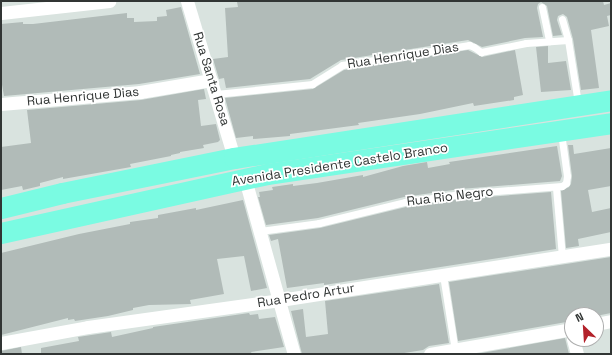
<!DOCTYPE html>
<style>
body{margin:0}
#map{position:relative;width:612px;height:355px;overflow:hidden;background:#d9e3df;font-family:"Space Grotesk",sans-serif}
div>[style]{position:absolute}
.building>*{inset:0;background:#b1bbb8}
.service>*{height:7px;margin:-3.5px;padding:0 3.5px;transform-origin:3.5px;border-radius:3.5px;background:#fff}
.minor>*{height:13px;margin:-6.5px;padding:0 6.5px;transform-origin:6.5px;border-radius:6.5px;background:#fff}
.primary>*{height:21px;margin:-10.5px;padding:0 10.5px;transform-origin:10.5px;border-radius:10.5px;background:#7afbe2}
span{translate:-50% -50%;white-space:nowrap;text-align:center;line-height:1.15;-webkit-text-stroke:3.5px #fff;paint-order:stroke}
.street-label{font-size:13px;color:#313534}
.frame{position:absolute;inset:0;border:2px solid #313534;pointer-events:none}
.north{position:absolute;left:564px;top:307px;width:40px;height:40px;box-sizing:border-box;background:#fff;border:1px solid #adaeae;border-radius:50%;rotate:335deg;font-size:11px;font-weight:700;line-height:16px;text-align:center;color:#313534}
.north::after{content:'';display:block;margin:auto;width:14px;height:18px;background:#b3222b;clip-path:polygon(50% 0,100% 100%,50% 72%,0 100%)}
</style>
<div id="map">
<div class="building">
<i style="clip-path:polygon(256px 1px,603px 1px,604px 5px,611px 3px,611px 15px,607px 16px,609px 26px,591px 30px,599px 88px,581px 90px,573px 39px,567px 17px,563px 14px,558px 16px,557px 20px,562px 35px,553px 36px,547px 6px,541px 2px,538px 4px,537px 8px,543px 37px,525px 38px,482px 47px,468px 40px,341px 60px,310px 79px,226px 88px,224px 78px,219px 79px,213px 59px,228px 57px,225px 8px,238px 7px,237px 2px)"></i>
<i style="clip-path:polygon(181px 7px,200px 74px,139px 84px,4px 96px,1px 79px,1px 24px,23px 22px,23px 24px,33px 24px,127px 13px,127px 18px,134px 18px,134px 22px,157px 21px,157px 17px,167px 16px,166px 10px)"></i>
<i style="clip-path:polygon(548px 46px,548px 63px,566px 61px,571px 90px,541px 92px,536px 47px)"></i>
<i style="clip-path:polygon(468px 50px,482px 57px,515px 50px,523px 95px,514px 97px,514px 100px,474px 106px,473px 103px,420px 114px,358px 123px,359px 125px,290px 134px,290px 136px,253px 139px,253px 136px,236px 138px,225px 98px,313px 89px,344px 70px)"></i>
<i style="clip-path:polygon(204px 89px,206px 99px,198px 100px,201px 126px,216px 124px,220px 140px,218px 142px,203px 145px,204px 148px,180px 152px,180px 153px,171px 155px,171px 156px,130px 164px,131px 167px,63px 179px,63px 177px,40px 183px,40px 186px,23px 190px,22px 186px,1px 190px,1px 147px,31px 143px,27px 110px,141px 100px)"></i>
<i style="clip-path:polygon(568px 145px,573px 145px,574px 154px,611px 148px,611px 186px,588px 190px,592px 212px,611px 208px,611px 232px,578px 239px,579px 246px,566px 248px,561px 191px,569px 187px,571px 184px,572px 176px)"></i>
<i style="clip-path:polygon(557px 146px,562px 176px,560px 181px,460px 189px,404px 197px,318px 218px,266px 225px,258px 197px,260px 197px,259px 192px,273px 190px,272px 187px,293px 184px,293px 186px,317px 183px,363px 175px,363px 177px,403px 166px,427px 162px,428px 168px,450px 164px,449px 162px)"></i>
<i style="clip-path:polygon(551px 192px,556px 249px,324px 285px,324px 283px,287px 288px,278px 239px,271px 241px,269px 235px,320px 228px,406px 207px,461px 199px)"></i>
<i style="clip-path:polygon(243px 200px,267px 288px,251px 291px,244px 256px,217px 259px,224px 294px,190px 300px,191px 304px,149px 305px,133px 308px,133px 310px,108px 316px,75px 321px,74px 319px,68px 320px,68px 318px,1px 335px,1px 253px,79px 234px,130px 224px,130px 222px,158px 218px,158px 215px,196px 208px,196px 210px)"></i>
<i style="clip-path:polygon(611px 257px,611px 313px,596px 316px,572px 315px,572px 321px,458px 341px,449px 282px)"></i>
<i style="clip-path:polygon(439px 284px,449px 343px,429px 346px,423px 350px,398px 354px,302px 354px,291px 311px,303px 309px,306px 337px,328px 334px,325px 301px)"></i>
<i style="clip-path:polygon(249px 313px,250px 315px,258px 314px,259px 319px,275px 317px,284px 347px,251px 352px,252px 354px,41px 354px,41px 348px,79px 341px,78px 337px,111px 332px,112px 337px,153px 328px,153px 327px)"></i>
<i style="clip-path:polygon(565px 338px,569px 354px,476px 354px)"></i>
<i style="clip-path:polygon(21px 347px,22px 354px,1px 354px,1px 351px)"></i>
</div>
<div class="service">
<i style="left:542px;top:7px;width:35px;rotate:78deg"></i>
<i style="left:562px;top:19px;width:22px;rotate:74deg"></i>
<i style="left:568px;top:40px;width:64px;rotate:81deg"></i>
<i style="left:216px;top:94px;width:97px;rotate:-5.9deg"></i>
<i style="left:312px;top:84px;width:36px;rotate:-32deg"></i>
<i style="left:342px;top:65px;width:129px;rotate:-8.9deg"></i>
<i style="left:469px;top:45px;width:5px;rotate:22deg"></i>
<i style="left:474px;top:47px;width:9px;rotate:36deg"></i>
<i style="left:481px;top:52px;width:46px;rotate:-11.3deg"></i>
<i style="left:526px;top:43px;width:42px;rotate:-4.1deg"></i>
<i style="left:556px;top:188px;width:68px;rotate:85deg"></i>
<i style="left:260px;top:231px;width:60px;rotate:-7.7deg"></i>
<i style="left:319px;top:223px;width:89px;rotate:-13.7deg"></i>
<i style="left:405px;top:202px;width:56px;rotate:-8.3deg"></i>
<i style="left:460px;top:194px;width:102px;rotate:-4.5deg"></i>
<i style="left:562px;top:186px;width:5px;rotate:-37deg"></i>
<i style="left:566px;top:183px;width:7px;rotate:-82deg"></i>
<i style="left:567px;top:176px;width:44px;rotate:-97.8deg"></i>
<i style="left:443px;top:275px;width:77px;rotate:81deg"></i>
</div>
<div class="minor">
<i style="left:187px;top:1px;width:164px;rotate:73.3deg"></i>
<i style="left:1px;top:13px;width:109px;rotate:-6.3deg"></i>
<i style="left:1px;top:104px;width:140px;rotate:-4.9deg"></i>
<i style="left:140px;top:92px;width:72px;rotate:-9.6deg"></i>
<i style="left:245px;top:179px;width:182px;rotate:74.4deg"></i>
<i style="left:596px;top:324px;width:15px;rotate:-11deg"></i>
<i style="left:573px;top:339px;width:16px;rotate:75deg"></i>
<i style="left:1px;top:343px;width:88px;rotate:-10.4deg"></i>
<i style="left:88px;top:327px;width:194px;rotate:-8deg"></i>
<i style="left:280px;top:300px;width:335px;rotate:-8.8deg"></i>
<i style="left:430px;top:354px;width:144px;rotate:-10deg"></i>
</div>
<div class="primary">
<i style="left:1px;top:208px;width:63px;rotate:-13.8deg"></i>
<i style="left:62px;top:193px;width:176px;rotate:-11.5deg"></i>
<i style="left:234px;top:158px;width:381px;rotate:-8.7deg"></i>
<i style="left:1px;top:233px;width:272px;rotate:-12.5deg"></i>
<i style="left:267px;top:174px;width:348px;rotate:-8.4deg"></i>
</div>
<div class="street-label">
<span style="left:403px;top:56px;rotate:-9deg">Rua Henrique Dias</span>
<span style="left:211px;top:79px;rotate:73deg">Rua Santa Rosa</span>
<span style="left:83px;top:97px;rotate:-5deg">Rua Henrique Dias</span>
<span style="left:340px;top:165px;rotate:-9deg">Avenida Presidente Castelo Branco</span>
<span style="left:450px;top:197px;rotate:-7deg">Rua Rio Negro</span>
<span style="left:306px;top:296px;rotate:-9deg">Rua Pedro Artur</span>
</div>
<div class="frame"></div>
<div class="north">N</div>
</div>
